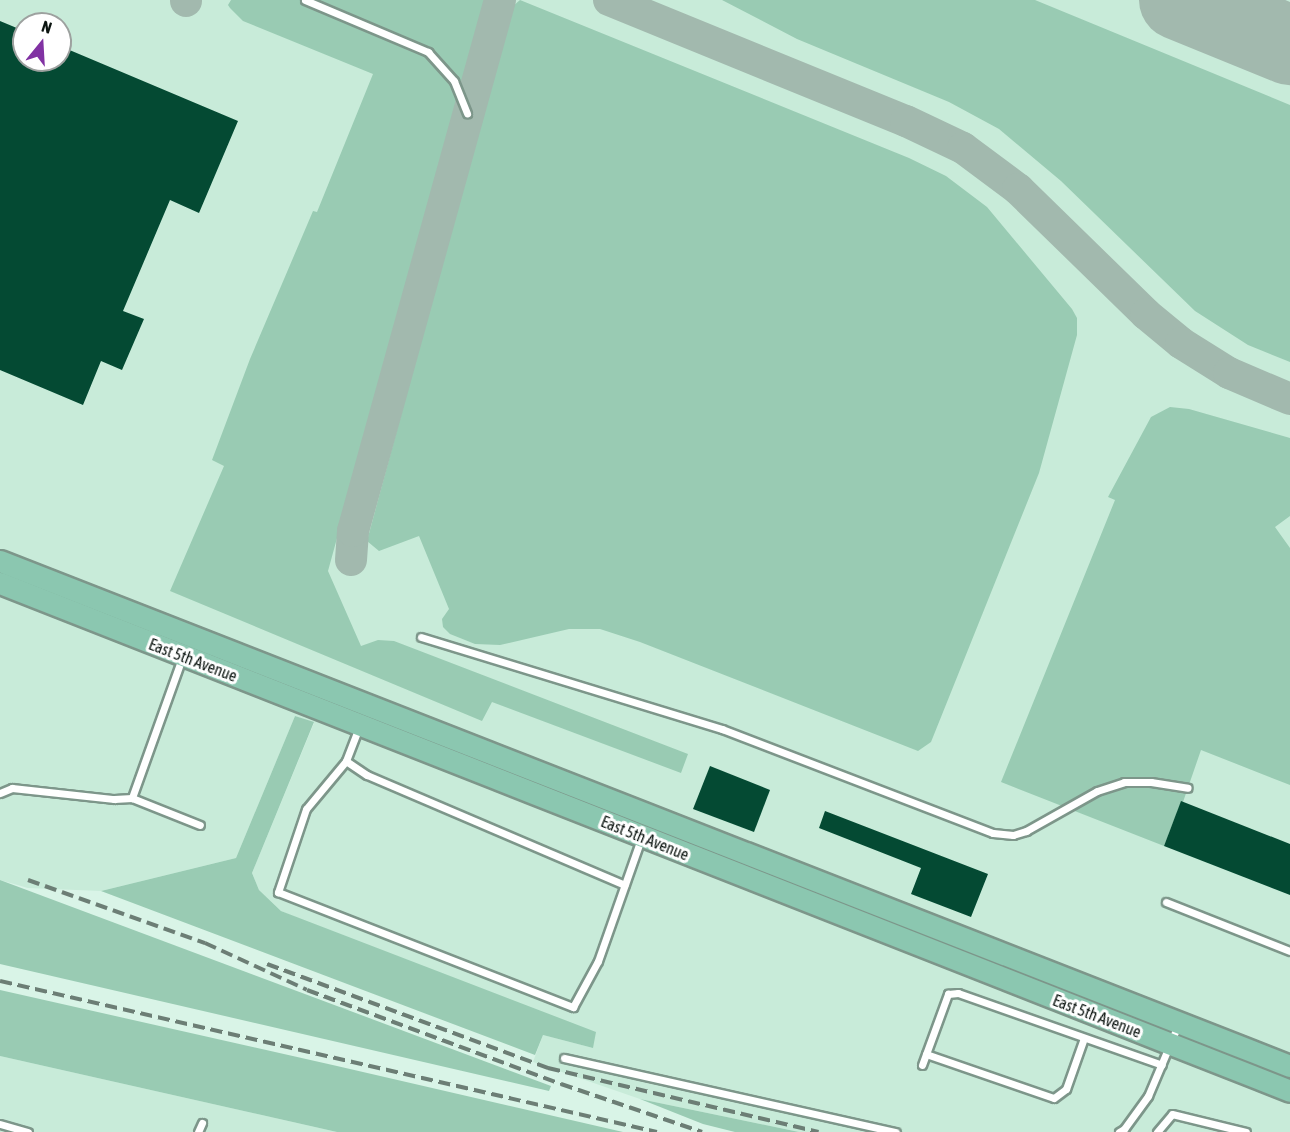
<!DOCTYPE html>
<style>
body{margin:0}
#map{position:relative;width:1290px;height:1132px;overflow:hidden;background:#d9f4e7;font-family:"Asap Condensed",sans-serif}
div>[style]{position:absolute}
.built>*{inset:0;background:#c8ebd9}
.green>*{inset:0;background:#99cbb3}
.taxiway>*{height:32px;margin:-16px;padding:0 16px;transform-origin:16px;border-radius:16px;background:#a2b9ae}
.runway>*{height:80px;margin:-40px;padding:0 40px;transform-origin:40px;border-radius:40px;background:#a2b9ae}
.building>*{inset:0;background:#044a33}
.roads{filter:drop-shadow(2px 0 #7d968a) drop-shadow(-2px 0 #7d968a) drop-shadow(0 2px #7d968a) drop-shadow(0 -2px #7d968a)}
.lane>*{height:7px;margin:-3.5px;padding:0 3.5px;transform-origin:3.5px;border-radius:3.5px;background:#fff}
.primary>*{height:21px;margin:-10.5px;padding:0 10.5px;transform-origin:10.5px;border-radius:10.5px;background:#8bc7b0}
.rail>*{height:4px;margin-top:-2px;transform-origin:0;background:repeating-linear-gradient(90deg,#6c7e75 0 12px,transparent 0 18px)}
span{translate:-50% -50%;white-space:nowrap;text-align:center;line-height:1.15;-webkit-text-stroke:6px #fff;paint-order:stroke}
.street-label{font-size:16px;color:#0b1410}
.north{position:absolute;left:12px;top:12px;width:60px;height:60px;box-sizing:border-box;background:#fff;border:2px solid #9da19f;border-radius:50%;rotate:18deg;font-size:16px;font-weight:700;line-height:24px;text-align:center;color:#0b1410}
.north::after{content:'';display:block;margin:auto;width:21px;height:27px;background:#8132a3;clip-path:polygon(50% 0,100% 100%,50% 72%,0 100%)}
</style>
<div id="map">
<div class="built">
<i style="clip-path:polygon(evenodd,0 0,1290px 0,1290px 1132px,799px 1132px,640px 1099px,533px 1062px,543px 1035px,593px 1048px,281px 911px,259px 890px,252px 873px,314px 723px,295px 716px,236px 858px,101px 891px,28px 888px,0 880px,0 0,24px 24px,60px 24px,60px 60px,24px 60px,24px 24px)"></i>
<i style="clip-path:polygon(0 1056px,337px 1132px,0 1132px)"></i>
</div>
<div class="green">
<i style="clip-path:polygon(231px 0,485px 0,328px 571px,361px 646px,378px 640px,394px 641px,688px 754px,681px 773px,492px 702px,482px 721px,170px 591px,224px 466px,212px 460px,250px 359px,313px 211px,317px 212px,373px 74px,243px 21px,230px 8px,228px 5px)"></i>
<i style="clip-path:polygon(520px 0,909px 158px,946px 176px,987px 207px,1072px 309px,1077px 318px,1077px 335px,1039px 473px,931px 742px,918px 751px,640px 642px,600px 629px,569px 629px,500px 645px,475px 644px,450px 634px,443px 627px,442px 619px,449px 609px,419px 536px,379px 551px,367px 541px,500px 48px,512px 7px)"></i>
<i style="clip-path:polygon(722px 0,1035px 0,1290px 105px,1290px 362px,1248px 345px,1195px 311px,1061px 181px,999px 129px,949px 102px,797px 39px)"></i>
<i style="clip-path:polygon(1170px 407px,1189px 409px,1290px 438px,1290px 516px,1275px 527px,1290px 548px,1290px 785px,1201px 750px,1183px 802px,1181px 802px,1164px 846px,1001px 782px,1115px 500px,1108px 497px,1151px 417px)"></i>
<i style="clip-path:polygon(295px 716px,314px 722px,252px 873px,259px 890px,281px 911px,596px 1032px,593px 1048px,543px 1035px,535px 1055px,101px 891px,236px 858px)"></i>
<i style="clip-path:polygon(0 880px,551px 1086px,549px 1091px,0 964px)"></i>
<i style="clip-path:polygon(0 990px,337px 1066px,623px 1132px,337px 1132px,0 1056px)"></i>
<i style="clip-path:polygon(640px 1099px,799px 1132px,735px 1132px,703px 1124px)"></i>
</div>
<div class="taxiway">
<i style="left:609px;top:0;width:321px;rotate:22.2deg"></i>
<i style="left:906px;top:121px;width:63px;rotate:25.3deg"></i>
<i style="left:963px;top:148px;width:69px;rotate:36.7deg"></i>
<i style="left:1018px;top:189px;width:179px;rotate:44.3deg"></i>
<i style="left:1146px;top:314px;width:45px;rotate:39.6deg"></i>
<i style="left:1181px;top:343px;width:57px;rotate:32deg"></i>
<i style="left:1229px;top:373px;width:66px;rotate:23.1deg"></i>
<i style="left:186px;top:1px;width:1px;rotate:-90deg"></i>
<i style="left:351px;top:560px;width:29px;rotate:-86deg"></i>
<i style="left:353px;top:531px;width:551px;rotate:-74.53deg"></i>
</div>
<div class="runway">
<i style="left:1179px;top:0;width:120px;rotate:22.1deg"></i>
</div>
<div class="building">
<i style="clip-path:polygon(0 21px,24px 31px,24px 60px,60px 60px,60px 46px,238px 121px,199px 213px,170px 200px,123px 311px,144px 319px,122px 370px,101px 361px,83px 405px,0 370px)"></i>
<i style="clip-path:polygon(710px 766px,770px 790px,754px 832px,693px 809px)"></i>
<i style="clip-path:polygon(1181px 801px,1290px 844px,1290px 895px,1164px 846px)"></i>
<i style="clip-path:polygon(825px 811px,988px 874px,971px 917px,911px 894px,921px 868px,819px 828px)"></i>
</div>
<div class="roads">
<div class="lane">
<i style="left:305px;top:0;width:134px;rotate:22.9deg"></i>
<i style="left:428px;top:52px;width:39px;rotate:48deg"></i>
<i style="left:454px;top:81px;width:35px;rotate:68deg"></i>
<i style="left:421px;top:637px;width:315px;rotate:17deg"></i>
<i style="left:722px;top:729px;width:290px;rotate:21deg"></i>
<i style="left:993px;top:833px;width:20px;rotate:6deg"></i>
<i style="left:1013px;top:835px;width:14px;rotate:-17deg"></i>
<i style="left:1026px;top:831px;width:81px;rotate:-29.4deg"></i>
<i style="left:1097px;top:791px;width:28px;rotate:-18deg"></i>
<i style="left:1124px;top:782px;width:27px"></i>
<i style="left:1151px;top:782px;width:37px;rotate:9deg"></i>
<i style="left:182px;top:658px;width:149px;rotate:109.7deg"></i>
<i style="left:132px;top:798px;width:73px;rotate:21.7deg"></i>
<i style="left:359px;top:727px;width:36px;rotate:111deg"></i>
<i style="left:346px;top:761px;width:62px;rotate:129.8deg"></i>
<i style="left:306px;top:809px;width:88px;rotate:108.6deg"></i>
<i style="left:278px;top:892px;width:317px;rotate:21.3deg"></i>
<i style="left:573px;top:1007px;width:52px;rotate:-61.5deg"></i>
<i style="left:598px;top:961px;width:129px;rotate:-70.6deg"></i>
<i style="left:346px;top:761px;width:25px;rotate:34deg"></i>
<i style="left:367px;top:775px;width:280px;rotate:23.1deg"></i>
<i style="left:0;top:793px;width:13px;rotate:-23deg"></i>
<i style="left:12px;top:788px;width:103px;rotate:6.2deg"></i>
<i style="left:114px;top:799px;width:18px;rotate:-3deg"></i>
<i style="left:1166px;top:902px;width:133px;rotate:21.6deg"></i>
<i style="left:926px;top:1054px;width:135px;rotate:19deg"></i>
<i style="left:1054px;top:1098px;width:15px;rotate:-37deg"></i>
<i style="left:1066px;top:1089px;width:54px;rotate:-70.6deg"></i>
<i style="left:564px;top:1058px;width:340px;rotate:12.6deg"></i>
<i style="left:922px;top:1065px;width:76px;rotate:-69.9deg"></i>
<i style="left:948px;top:994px;width:10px;rotate:-6deg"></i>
<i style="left:958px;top:993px;width:216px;rotate:19.4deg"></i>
<i style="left:0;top:1124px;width:29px;rotate:16deg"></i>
<i style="left:198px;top:1132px;width:10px;rotate:-66deg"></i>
<i style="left:1119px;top:1132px;width:6px;rotate:-31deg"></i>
<i style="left:1124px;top:1129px;width:41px;rotate:-54deg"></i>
<i style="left:1148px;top:1096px;width:77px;rotate:-67.1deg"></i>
<i style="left:1157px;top:1132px;width:23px;rotate:-50deg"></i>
<i style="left:1172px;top:1114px;width:76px;rotate:13.7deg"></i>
</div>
<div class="primary">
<i style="left:0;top:561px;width:1385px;rotate:21.38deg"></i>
<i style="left:0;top:583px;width:1386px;rotate:21.49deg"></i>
</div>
</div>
<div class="rail">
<i style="left:28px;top:880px;width:188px;rotate:19.6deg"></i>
<i style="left:205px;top:943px;width:112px;rotate:24.7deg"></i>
<i style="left:307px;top:990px;width:271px;rotate:20.3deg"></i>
<i style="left:561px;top:1084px;width:149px;rotate:18.8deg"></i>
<i style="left:267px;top:964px;width:300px;rotate:20.3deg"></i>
<i style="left:548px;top:1068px;width:278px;rotate:13.3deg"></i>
<i style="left:0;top:981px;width:674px;rotate:12.94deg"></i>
</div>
<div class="street-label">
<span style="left:193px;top:660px;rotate:21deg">East 5th Avenue</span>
<span style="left:645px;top:838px;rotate:22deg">East 5th Avenue</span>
<span style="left:1097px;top:1016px;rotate:21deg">East 5th Avenue</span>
</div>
<div class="north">N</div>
</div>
